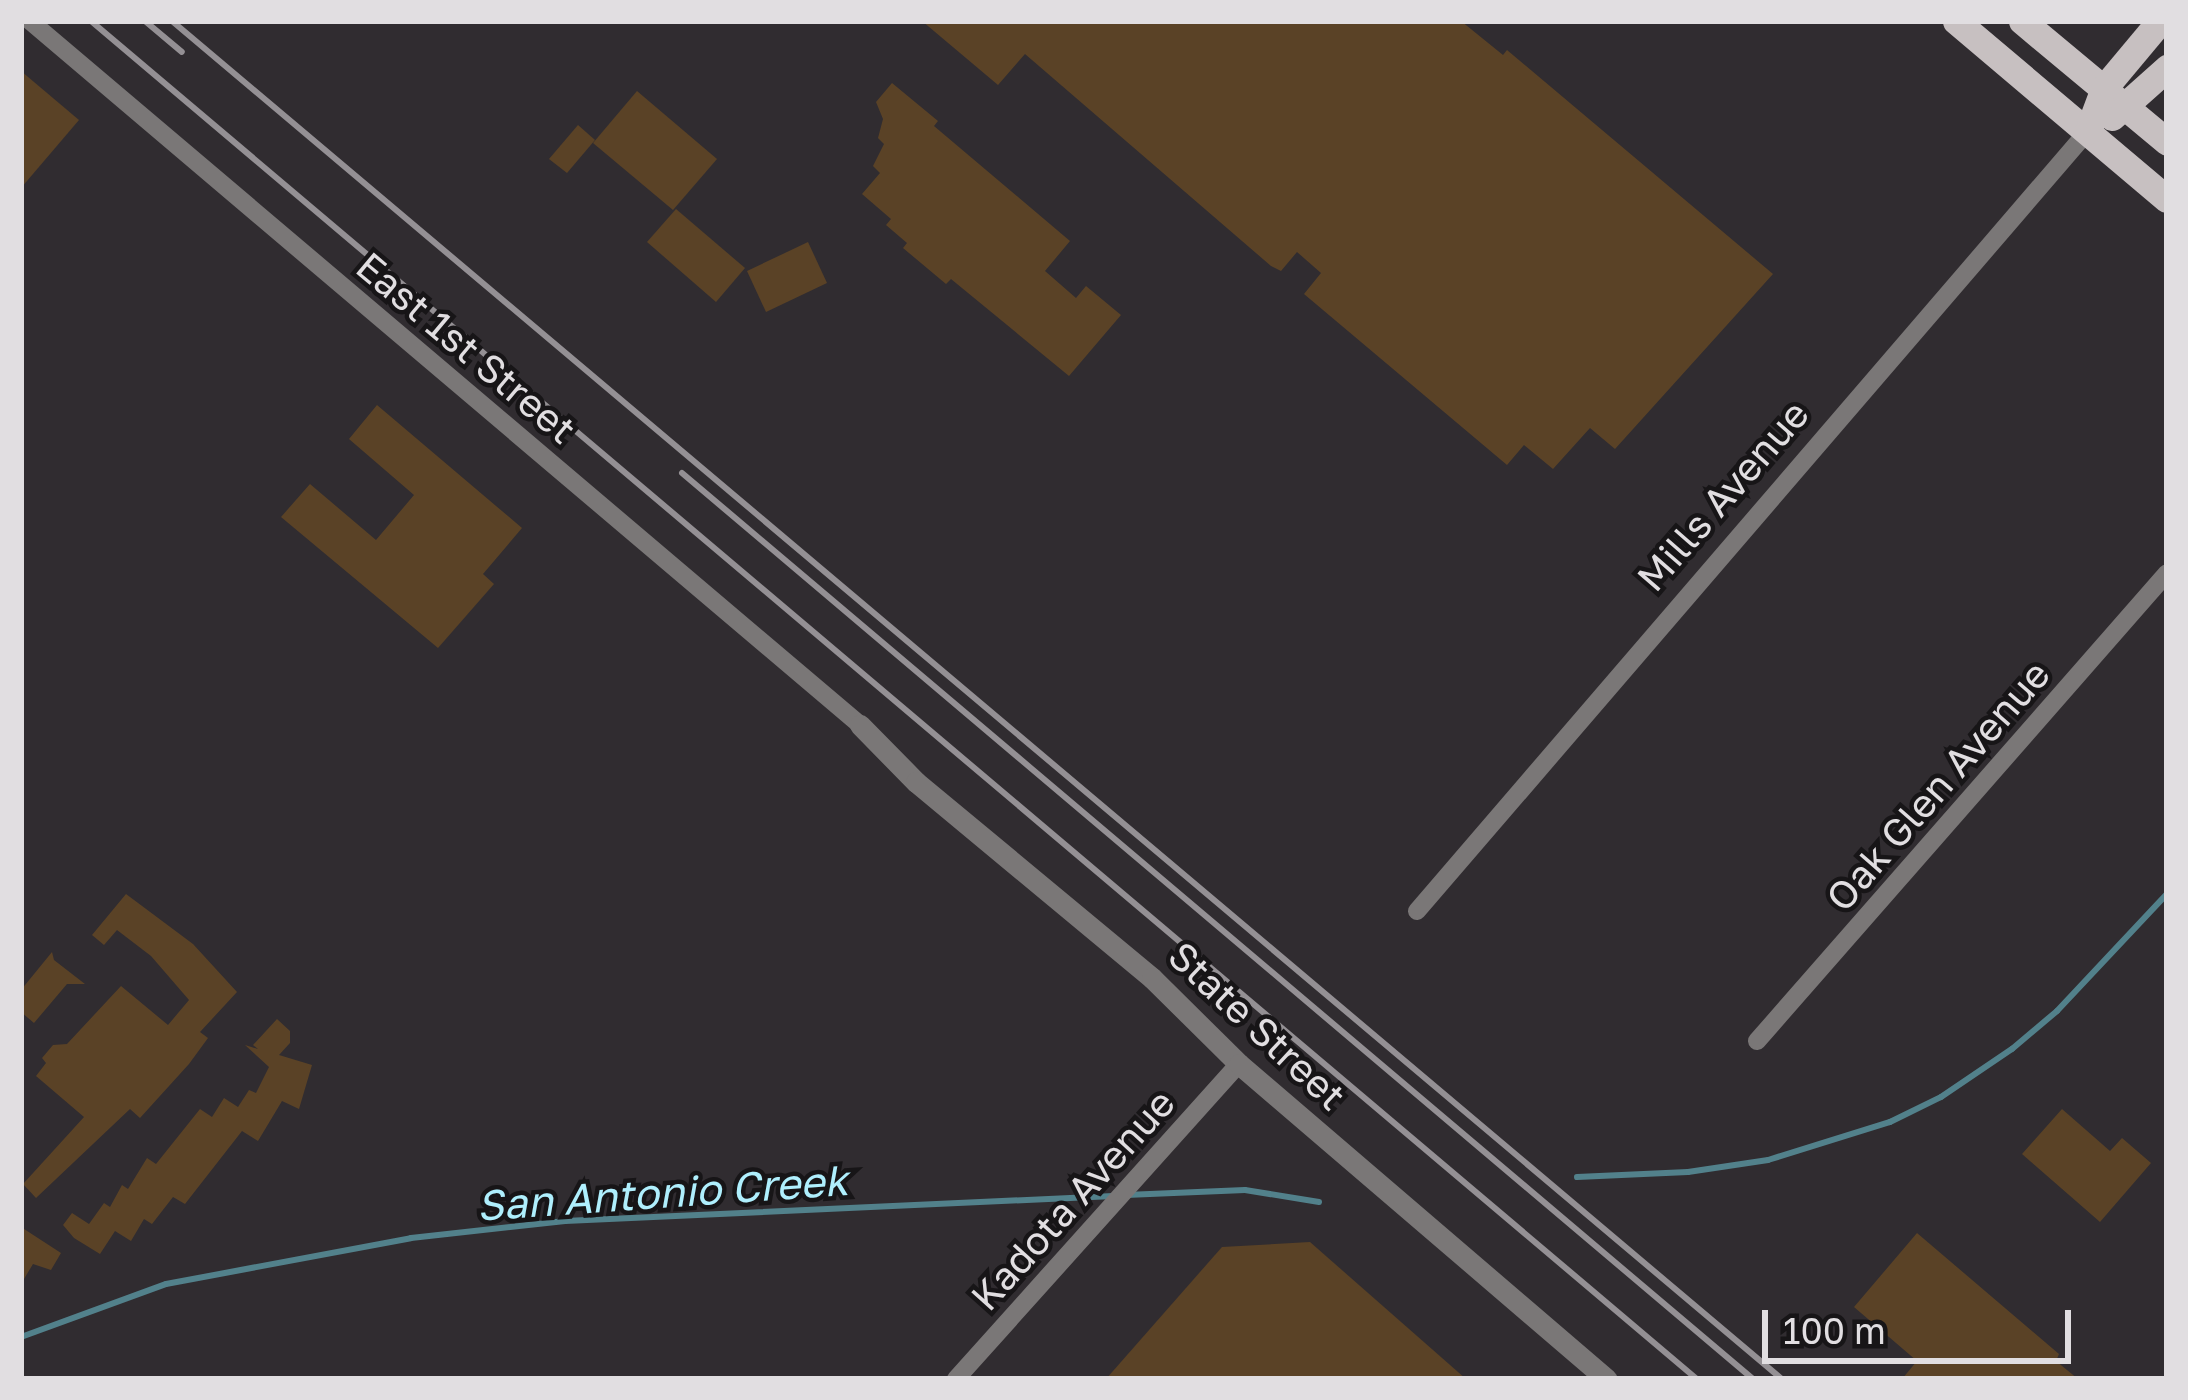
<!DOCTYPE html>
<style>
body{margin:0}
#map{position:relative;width:2188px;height:1400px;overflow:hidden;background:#302c30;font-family:"Golos Text",sans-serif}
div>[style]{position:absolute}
.stream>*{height:6px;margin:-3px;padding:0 3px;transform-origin:3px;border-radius:3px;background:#52818b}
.building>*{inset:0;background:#5a4226}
.minor>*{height:18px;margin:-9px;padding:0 9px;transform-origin:9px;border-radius:9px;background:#7a7777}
.tertiary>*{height:21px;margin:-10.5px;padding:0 10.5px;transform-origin:10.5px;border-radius:10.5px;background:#7a7777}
.primary>*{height:27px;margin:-13.5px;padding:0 13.5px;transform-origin:13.5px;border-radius:13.5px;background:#c7c0c1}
.rail>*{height:6px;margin:-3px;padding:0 3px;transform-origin:3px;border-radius:3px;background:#949094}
span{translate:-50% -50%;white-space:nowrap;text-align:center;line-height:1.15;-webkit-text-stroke:9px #171517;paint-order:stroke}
.street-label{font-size:39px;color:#e1dee1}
.water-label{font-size:42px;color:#afeffd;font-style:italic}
.frame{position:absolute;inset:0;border:24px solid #e1dee1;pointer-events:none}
.scale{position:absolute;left:1762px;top:1310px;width:309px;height:54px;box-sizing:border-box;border:6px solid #e1dee1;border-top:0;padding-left:15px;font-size:36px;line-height:42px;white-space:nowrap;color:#e1dee1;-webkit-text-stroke:9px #171517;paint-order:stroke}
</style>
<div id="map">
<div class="stream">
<i style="left:1577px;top:1177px;width:111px;rotate:-2.6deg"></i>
<i style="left:1688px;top:1172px;width:81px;rotate:-8.5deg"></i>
<i style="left:1768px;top:1160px;width:128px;rotate:-17.3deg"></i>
<i style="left:1890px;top:1122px;width:57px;rotate:-26.1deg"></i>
<i style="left:1941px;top:1097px;width:86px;rotate:-34.1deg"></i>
<i style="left:2012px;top:1049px;width:59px;rotate:-40.2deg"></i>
<i style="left:2057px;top:1011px;width:161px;rotate:-46.8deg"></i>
<i style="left:1126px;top:1195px;width:119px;rotate:-2.4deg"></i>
<i style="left:1245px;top:1190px;width:75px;rotate:9.2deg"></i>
<i style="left:21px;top:1337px;width:154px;rotate:-20.1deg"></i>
<i style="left:166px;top:1284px;width:249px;rotate:-10.6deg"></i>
<i style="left:411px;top:1238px;width:155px;rotate:-6.3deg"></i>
<i style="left:565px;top:1221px;width:549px;rotate:-2.61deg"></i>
</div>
<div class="building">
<i style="clip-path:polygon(922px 21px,1461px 21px,1503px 55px,1507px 50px,1773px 274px,1615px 449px,1590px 428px,1553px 469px,1524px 445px,1507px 465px,1304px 294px,1321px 273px,1297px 252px,1281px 271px,1271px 266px,1025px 54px,998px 85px)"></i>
<i style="clip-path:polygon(21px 71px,79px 120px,21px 188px)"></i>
<i style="clip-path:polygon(892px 83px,938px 121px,934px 126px,1070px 241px,1045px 271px,1076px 298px,1086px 286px,1121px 315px,1069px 376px,951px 279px,946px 284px,903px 248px,907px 243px,886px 225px,891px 219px,862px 194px,880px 173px,873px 166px,884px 144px,878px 138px,883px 119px,876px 102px)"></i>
<i style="clip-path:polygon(637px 91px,717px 159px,673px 210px,593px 143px)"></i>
<i style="clip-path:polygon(578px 125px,595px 140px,567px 173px,549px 159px)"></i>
<i style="clip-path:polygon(676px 209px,745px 268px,716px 302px,647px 242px)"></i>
<i style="clip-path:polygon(808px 242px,827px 283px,766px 312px,747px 271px)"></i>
<i style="clip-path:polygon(377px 405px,522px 528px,483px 574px,494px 584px,438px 648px,281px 517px,310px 484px,376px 540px,414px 495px,349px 439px)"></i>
<i style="clip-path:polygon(126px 894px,193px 944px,237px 992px,200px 1032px,208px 1038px,189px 1064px,140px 1118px,130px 1109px,36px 1198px,23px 1184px,84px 1117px,36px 1076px,46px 1063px,42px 1058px,53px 1045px,67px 1044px,121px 986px,168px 1025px,189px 1000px,151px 956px,117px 930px,104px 945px,92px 935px)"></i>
<i style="clip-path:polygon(52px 952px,54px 960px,85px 984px,67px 984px,34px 1023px,21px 1012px,21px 990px)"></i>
<i style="clip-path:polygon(277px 1019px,290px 1031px,290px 1043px,279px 1055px,312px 1065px,299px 1109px,282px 1101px,258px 1141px,242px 1131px,185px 1204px,173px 1197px,152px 1224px,144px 1219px,131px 1241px,115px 1231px,100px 1254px,74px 1238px,63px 1225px,72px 1213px,89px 1224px,104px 1203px,110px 1207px,122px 1185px,128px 1189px,147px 1158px,156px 1164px,200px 1109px,212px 1117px,224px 1098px,238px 1107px,249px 1090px,256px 1093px,269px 1067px,245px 1045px,258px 1049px,253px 1045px)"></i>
<i style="clip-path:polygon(2062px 1109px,2110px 1151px,2122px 1138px,2151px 1163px,2100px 1222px,2022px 1154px)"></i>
<i style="clip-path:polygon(21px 1227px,61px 1253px,51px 1270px,33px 1264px,21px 1284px)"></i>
<i style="clip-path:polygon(1917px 1233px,2059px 1354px,2056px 1361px,2078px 1379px,1902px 1379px,1917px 1361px,1854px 1307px)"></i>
<i style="clip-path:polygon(1310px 1242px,1466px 1379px,1106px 1379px,1222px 1247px)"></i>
</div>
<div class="minor">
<i style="left:30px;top:21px;width:1088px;rotate:40.3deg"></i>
<i style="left:1417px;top:911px;width:1029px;rotate:-49.3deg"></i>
<i style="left:1757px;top:1041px;width:622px;rotate:-48.78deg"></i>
<i style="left:956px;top:1379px;width:423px;rotate:-48.1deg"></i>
</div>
<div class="tertiary">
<i style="left:860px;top:725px;width:80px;rotate:45.5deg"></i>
<i style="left:916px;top:782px;width:307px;rotate:39.7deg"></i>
<i style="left:1152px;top:978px;width:122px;rotate:44.7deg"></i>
<i style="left:1239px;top:1064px;width:484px;rotate:40.6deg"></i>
</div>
<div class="primary">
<i style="left:1956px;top:21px;width:276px;rotate:40.2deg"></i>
<i style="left:2022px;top:21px;width:189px;rotate:39.8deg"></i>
<i style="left:2112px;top:117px;width:74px;rotate:-41.7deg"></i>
<i style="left:2088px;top:131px;width:46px;rotate:-69.6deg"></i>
<i style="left:2104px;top:88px;width:87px;rotate:-50.1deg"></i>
</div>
<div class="rail">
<i style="left:91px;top:21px;width:2103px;rotate:40.22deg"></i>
<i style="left:145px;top:21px;width:48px;rotate:40deg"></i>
<i style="left:172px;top:21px;width:2106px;rotate:40.15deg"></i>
<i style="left:682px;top:473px;width:1403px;rotate:40.23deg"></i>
</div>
<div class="street-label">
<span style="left:466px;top:348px;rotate:40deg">East 1st Street</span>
<span style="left:1723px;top:496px;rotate:-49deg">Mills Avenue</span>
<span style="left:1938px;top:786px;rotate:-49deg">Oak Glen Avenue</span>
<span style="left:1257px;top:1026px;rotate:43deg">State Street</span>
<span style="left:1073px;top:1200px;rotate:-48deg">Kadota Avenue</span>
</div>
<div class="water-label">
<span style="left:662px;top:1192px;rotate:-4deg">San Antonio Creek</span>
</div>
<div class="frame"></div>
<div class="scale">100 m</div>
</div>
